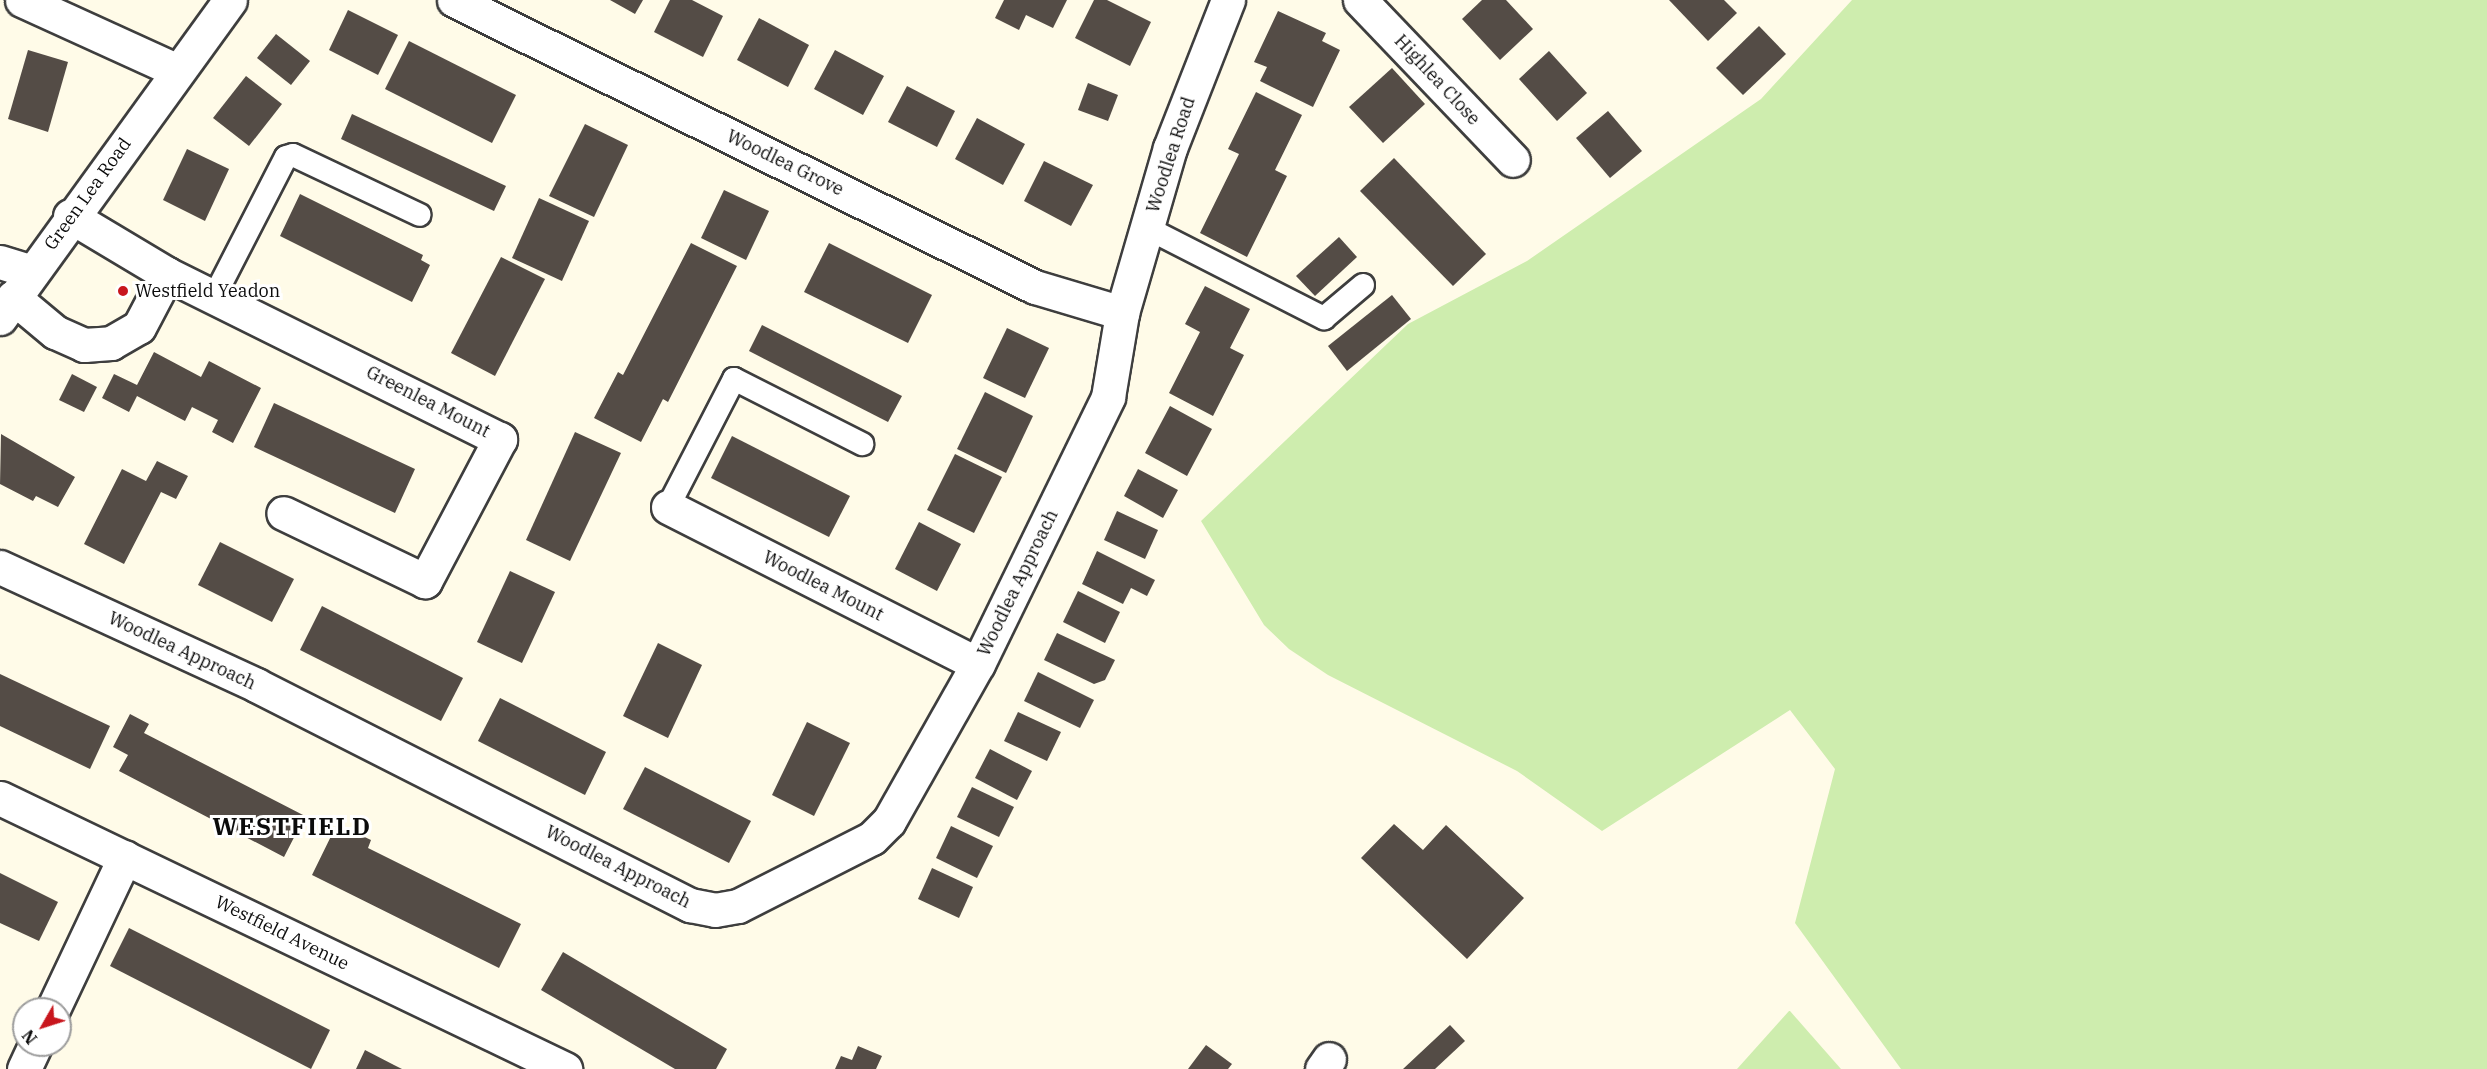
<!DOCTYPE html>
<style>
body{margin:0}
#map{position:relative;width:2487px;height:1069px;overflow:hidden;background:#fffbe8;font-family:"IBM Plex Serif",serif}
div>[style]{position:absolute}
.green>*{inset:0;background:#ceedae}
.building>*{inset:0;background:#544c46}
.roads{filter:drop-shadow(2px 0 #3e3e3e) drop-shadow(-2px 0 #3e3e3e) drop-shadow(0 2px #3e3e3e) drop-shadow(0 -2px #3e3e3e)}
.lane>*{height:22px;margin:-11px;padding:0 11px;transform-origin:11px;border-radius:11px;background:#fff}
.street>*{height:33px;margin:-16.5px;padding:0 16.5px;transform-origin:16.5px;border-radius:16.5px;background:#fff}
.dots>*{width:16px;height:16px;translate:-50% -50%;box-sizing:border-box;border:3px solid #fff;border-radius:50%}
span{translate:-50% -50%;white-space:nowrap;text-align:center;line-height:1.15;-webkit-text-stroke:6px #fff;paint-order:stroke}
.street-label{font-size:18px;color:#0b0b0b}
.poi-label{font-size:18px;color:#0b0b0b}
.left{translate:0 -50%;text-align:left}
.district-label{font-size:24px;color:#0b0b0b;font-weight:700;letter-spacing:1.5px}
.north{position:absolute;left:12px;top:997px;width:60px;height:60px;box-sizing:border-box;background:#fff;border:2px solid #9d9d9d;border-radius:50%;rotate:231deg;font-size:16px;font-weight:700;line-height:24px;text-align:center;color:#0b0b0b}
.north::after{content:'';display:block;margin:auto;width:21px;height:27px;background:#c8161d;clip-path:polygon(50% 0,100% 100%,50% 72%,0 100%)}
</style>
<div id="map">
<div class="green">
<i style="clip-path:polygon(1852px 0,2487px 0,2487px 1069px,1901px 1069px,1795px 923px,1835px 769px,1790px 710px,1602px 831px,1517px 771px,1328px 675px,1289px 649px,1264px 625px,1201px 521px,1408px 324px,1527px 261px,1761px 99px)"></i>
<i style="clip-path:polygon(1790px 1011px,1841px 1069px,1737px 1069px,1789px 1011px)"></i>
</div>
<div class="building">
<i style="clip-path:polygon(610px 0,643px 0,635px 14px)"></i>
<i style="clip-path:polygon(670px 0,692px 0,723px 16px,703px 57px,654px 32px)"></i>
<i style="clip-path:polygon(1004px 0,1067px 0,1053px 28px,1026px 15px,1019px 30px,995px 18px)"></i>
<i style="clip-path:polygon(1094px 0,1107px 0,1151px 22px,1130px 66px,1075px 38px)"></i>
<i style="clip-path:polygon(1482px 0,1506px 0,1533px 29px,1500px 60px,1462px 19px)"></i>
<i style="clip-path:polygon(1669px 0,1724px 0,1737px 13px,1708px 41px)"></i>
<i style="clip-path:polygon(348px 10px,398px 35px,378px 75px,329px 50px)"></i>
<i style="clip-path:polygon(1278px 11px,1326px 33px,1322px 41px,1340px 50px,1313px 107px,1260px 81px,1267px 67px,1254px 62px)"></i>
<i style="clip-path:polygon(759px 18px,809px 45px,788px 87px,737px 60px)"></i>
<i style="clip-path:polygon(1759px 26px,1786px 54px,1743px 95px,1716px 68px)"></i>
<i style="clip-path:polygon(276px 34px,310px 61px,291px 85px,257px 58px)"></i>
<i style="clip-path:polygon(409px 41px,516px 95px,492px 143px,385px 89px)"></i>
<i style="clip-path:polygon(28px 50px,68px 62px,48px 132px,8px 119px)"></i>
<i style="clip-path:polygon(835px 50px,884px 76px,863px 115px,814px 89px)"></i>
<i style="clip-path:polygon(1549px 51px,1587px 93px,1557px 121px,1519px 79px)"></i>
<i style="clip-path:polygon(1392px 68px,1425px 104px,1383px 143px,1349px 107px)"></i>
<i style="clip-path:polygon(246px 76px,282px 104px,249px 146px,213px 118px)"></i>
<i style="clip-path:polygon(1088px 83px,1118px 95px,1108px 121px,1078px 110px)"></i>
<i style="clip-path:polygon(907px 86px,955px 111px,937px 147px,888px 122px)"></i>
<i style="clip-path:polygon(1256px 92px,1302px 115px,1275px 170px,1287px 176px,1247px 257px,1200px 233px,1239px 154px,1228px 149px)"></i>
<i style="clip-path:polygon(1608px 111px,1642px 151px,1610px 178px,1576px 138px)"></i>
<i style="clip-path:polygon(352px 114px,506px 186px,494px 211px,341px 139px)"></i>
<i style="clip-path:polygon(977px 118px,1025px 144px,1003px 185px,955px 159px)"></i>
<i style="clip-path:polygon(585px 124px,628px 145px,594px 217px,549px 196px)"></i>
<i style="clip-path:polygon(187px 149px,229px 169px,205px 221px,163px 200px)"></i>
<i style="clip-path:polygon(1394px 158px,1486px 254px,1453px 286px,1360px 191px)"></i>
<i style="clip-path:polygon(1044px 161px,1093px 185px,1071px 226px,1024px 201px)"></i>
<i style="clip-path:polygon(724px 190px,769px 211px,746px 260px,701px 238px)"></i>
<i style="clip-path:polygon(300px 194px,423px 255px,421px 260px,430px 265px,412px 302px,280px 236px)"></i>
<i style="clip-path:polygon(539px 198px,589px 221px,562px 281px,512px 258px)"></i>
<i style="clip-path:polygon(1339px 237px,1357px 257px,1315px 296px,1296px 276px)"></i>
<i style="clip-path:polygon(691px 243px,737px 266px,668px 402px,663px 399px,641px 442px,594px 418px,618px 372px,623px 375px)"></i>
<i style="clip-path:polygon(829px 243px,932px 295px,908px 343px,804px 292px)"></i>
<i style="clip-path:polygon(501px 257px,545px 279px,495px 376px,451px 353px)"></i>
<i style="clip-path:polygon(1205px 286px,1250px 309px,1230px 348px,1244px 355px,1213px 416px,1169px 393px,1200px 332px,1185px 324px)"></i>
<i style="clip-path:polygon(1392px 295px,1411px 319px,1347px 371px,1328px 346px)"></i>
<i style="clip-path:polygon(762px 325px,902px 396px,888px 422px,749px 351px)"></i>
<i style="clip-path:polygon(1007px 328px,1049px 348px,1025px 398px,983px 378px)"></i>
<i style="clip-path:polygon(154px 352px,201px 377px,209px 361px,261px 388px,233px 443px,212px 432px,218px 420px,192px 407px,185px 421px,137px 396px,129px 412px,102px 398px,114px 374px,137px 385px)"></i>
<i style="clip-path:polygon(72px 374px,97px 387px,84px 412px,59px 400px)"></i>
<i style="clip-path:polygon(985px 392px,1033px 416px,1006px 473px,957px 449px)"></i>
<i style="clip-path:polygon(274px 403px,415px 469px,395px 513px,254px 447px)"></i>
<i style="clip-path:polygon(1170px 406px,1212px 429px,1187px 476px,1145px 453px)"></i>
<i style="clip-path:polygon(575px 432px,621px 453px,570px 561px,526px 540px)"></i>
<i style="clip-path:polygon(1px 434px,75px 477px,58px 507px,36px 496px,33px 501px,0 484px)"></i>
<i style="clip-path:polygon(732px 436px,850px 496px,829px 537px,711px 478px)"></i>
<i style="clip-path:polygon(955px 454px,1002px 477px,974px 533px,927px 510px)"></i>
<i style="clip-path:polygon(157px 461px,188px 476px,176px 499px,161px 492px,124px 564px,84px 544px,122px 469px,146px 481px)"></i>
<i style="clip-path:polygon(1138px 469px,1178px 490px,1163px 518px,1124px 496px)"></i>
<i style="clip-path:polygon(1117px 511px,1158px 530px,1145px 559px,1104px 540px)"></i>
<i style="clip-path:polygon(919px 522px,961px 544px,937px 591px,895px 569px)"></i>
<i style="clip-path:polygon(220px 542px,294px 579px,272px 622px,198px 585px)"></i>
<i style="clip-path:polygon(1097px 551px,1155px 580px,1147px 596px,1131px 588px,1123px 604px,1082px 584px)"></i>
<i style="clip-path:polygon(510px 571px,555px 592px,522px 663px,477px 642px)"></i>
<i style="clip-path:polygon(1078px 591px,1120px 612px,1105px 643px,1063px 622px)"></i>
<i style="clip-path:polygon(322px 606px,463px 678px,441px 721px,300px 650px)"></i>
<i style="clip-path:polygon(1057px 633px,1115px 660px,1105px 680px,1094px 684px,1044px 660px)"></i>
<i style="clip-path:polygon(658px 643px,702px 665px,668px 738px,623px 716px)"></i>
<i style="clip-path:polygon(1038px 672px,1094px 700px,1080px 728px,1024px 701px)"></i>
<i style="clip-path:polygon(0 674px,110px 726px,90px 769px,0 726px)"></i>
<i style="clip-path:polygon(500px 698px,606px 752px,585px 795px,478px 741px)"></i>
<i style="clip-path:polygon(1018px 712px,1061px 732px,1047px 761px,1004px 741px)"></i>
<i style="clip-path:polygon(130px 714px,149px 724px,144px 733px,305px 816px,284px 857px,119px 771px,128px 755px,113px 747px)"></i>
<i style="clip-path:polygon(807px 722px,850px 743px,814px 816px,772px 795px)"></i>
<i style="clip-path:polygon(990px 749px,1032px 771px,1017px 800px,975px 778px)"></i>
<i style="clip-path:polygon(645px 767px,751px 821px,729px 863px,623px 809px)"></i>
<i style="clip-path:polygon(972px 787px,1014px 807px,999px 837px,957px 817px)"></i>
<i style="clip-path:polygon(337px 824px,371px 840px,368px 848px,521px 924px,499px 968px,312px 875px)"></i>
<i style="clip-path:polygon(1394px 824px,1423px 850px,1446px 825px,1524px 898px,1467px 959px,1361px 858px)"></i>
<i style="clip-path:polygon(951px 826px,993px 846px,977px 878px,936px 858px)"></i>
<i style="clip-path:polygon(932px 868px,973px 887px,959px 918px,918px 899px)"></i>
<i style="clip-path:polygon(0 873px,58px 902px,39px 941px,0 923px)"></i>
<i style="clip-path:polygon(129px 928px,330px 1030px,311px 1069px,110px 966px)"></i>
<i style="clip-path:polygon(563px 952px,727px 1049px,716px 1069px,675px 1069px,541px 990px)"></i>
<i style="clip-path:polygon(1450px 1025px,1465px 1041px,1435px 1069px,1403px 1069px)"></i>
<i style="clip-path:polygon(1206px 1045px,1232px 1064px,1228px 1069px,1188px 1069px)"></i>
<i style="clip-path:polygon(858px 1046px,882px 1056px,876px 1069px,835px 1069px,841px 1056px,852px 1060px)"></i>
<i style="clip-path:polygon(365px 1050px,394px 1065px,402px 1069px,356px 1069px)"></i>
</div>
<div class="roads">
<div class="lane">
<i style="left:1147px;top:228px;width:199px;rotate:27deg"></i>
<i style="left:1324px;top:318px;width:51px;rotate:-40.2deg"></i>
<i style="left:214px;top:297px;width:157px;rotate:-62.8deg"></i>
<i style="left:286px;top:157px;width:7px;rotate:-16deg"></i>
<i style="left:293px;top:155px;width:140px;rotate:25.3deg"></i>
<i style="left:668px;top:507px;width:144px;rotate:-62.7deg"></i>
<i style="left:734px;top:379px;width:144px;rotate:26.9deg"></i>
</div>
<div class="street">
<i style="left:22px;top:0;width:171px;rotate:24.5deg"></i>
<i style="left:454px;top:0;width:648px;rotate:26.29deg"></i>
<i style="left:1035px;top:287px;width:91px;rotate:16.6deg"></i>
<i style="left:1360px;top:0;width:221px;rotate:46.3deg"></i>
<i style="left:70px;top:216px;width:113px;rotate:30.9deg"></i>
<i style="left:167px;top:274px;width:372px;rotate:26.4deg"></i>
<i style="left:500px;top:439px;width:161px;rotate:117.8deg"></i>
<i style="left:425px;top:581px;width:157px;rotate:-154.4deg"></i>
<i style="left:0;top:262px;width:34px;rotate:17deg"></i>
<i style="left:13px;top:297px;width:55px;rotate:39.8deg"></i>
<i style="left:55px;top:332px;width:32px;rotate:24deg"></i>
<i style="left:84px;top:345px;width:27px;rotate:-4deg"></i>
<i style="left:111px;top:343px;width:32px;rotate:-30deg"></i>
<i style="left:139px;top:327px;width:60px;rotate:-62.2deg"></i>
<i style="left:0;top:318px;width:392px;rotate:-54.1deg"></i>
<i style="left:668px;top:507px;width:347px;rotate:26.9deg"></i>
<i style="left:0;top:567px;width:282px;rotate:24.7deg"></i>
<i style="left:256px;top:685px;width:487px;rotate:26.9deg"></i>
<i style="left:690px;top:905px;width:25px;rotate:11deg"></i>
<i style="left:715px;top:910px;width:23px;rotate:-10deg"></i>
<i style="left:738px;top:906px;width:150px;rotate:-26.9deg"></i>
<i style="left:872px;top:838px;width:24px;rotate:-45deg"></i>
<i style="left:889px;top:821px;width:180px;rotate:-60.5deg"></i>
<i style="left:978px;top:664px;width:297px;rotate:-64deg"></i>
<i style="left:1108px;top:397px;width:85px;rotate:-80.5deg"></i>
<i style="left:1122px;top:313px;width:172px;rotate:-73.8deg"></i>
<i style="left:1170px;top:148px;width:159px;rotate:-68.6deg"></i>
<i style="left:0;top:798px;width:627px;rotate:25.62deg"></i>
<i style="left:53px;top:1009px;width:168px;rotate:-64.7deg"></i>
<i style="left:24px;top:1069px;width:26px;rotate:-65deg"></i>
<i style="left:1322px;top:1069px;width:12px;rotate:-55deg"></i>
</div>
</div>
<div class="dots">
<i style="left:123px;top:291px;background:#c8161d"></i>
</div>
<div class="street-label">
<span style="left:1437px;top:80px;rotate:47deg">Highlea Close</span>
<span style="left:1171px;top:155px;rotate:-72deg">Woodlea Road</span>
<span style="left:785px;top:163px;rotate:26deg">Woodlea Grove</span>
<span style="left:88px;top:194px;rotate:-54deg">Green Lea Road</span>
<span style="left:428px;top:402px;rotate:27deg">Greenlea Mount</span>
<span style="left:1018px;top:583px;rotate:-64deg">Woodlea Approach</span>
<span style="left:823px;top:586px;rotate:27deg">Woodlea Mount</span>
<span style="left:182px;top:651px;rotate:25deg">Woodlea Approach</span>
<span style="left:618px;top:867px;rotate:27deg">Woodlea Approach</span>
<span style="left:282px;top:933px;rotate:26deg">Westfield Avenue</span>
</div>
<div class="poi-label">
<span class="left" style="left:135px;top:291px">Westfield Yeadon</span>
</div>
<div class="district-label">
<span style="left:292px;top:827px">WESTFIELD</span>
</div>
<div class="north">N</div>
</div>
